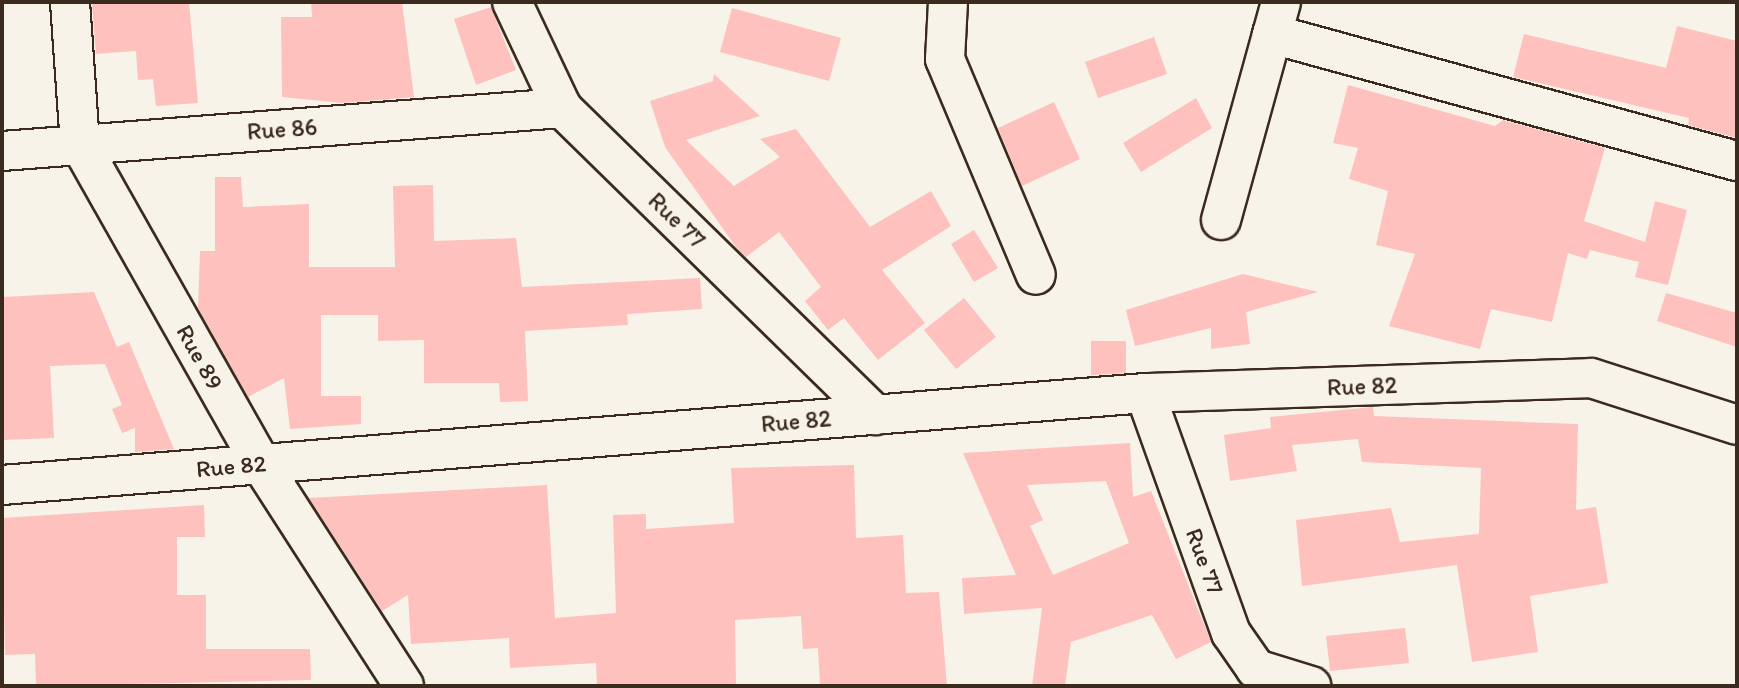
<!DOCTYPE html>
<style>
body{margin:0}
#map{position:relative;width:1739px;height:688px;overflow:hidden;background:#f7f3e8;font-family:Itim,sans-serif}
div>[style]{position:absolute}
.building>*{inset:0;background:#fec1be}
.roads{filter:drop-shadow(2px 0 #3b2a1e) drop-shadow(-2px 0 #3b2a1e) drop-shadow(0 2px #3b2a1e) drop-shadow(0 -2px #3b2a1e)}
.street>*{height:38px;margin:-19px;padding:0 19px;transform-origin:19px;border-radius:19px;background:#f7f3e8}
span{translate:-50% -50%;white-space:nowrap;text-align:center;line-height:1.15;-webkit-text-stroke:5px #f7f3e8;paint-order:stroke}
.street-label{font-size:24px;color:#3b2a1e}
.frame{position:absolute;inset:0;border:4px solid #3b2a1e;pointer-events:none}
</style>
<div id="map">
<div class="building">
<i style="clip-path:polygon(92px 2px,189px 2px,198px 103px,156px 106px,153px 79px,138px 80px,136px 51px,96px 54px)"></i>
<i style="clip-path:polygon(311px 2px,402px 2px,414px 97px,342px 103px,282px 97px,281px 17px,312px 17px)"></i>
<i style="clip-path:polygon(491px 7px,516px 70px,476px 85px,454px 19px)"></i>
<i style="clip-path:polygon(732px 8px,841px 38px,829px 81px,720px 52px)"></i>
<i style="clip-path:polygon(1677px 26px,1737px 41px,1737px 138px,1688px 125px,1689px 118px,1513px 77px,1524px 34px,1666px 68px)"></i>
<i style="clip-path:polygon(1154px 37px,1167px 74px,1098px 98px,1085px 62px)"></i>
<i style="clip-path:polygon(714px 74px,760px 116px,686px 140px,734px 186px,780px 157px,760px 139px,796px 129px,870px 227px,931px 191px,951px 226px,882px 270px,925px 323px,878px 360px,844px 318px,828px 330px,805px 301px,821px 287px,779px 232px,746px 257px,736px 247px,665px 147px,650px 101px,713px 81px)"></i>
<i style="clip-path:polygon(1348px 85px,1495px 126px,1503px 120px,1605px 148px,1584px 221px,1645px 242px,1655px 201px,1687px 210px,1668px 285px,1635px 277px,1639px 262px,1590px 250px,1587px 259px,1568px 253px,1552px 322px,1491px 309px,1480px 349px,1389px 326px,1415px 254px,1376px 245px,1388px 191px,1349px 179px,1358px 148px,1333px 143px)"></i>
<i style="clip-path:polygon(1196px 98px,1212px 128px,1141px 172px,1123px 143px)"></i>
<i style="clip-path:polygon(1054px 102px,1080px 159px,1022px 186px,998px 128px)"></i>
<i style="clip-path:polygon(215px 177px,241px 177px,243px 207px,309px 204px,309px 267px,395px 267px,393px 186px,433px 185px,434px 241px,516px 238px,522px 287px,700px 278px,702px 309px,627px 314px,628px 325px,525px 331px,528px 401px,500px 402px,499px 383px,424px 383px,424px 340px,378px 341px,378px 315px,321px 315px,321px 396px,361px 396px,361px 424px,290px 429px,284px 378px,248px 397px,198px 308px,200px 251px,215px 251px)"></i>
<i style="clip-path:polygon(974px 230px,998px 268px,974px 282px,951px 244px)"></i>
<i style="clip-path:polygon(1243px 274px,1318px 292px,1246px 312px,1250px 344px,1211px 349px,1211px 328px,1135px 346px,1126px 310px)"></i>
<i style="clip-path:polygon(94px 292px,117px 347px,129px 342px,174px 449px,135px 452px,135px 428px,122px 433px,112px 409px,122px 405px,105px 364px,50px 366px,54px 438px,2px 440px,4px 297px)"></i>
<i style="clip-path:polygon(1666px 293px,1737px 313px,1737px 347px,1657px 321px)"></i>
<i style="clip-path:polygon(964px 298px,996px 337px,956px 369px,924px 330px)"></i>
<i style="clip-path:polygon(1091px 341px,1126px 341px,1126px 373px,1091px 375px)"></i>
<i style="clip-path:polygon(1373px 407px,1374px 416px,1578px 424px,1576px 510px,1596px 507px,1608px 583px,1530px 596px,1538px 652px,1472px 662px,1457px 565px,1302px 586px,1296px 520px,1391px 508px,1400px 542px,1479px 534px,1481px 468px,1362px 462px,1358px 439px,1292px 445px,1297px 471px,1230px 481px,1224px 435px,1271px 428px,1270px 417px)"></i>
<i style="clip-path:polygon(evenodd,1130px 443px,1133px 497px,1151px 491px,1211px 642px,1176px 659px,1152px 615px,1071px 642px,1065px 686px,1032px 686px,1042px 608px,964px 614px,962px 578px,1016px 575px,963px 453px,1130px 443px,1106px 481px,1129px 543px,1053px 575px,1030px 526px,1043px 520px,1027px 485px,1106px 481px)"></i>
<i style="clip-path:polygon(854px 465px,856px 538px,903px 535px,906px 593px,939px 592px,947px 686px,820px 686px,818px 648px,803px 649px,801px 616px,735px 620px,736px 686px,597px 686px,596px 663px,510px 668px,509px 638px,411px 644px,408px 595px,382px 611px,309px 498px,547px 485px,555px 618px,616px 613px,613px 515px,646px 514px,646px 529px,734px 523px,731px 468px)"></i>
<i style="clip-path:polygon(204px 505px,205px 537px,177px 537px,177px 595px,206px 595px,206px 649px,310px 649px,311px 680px,36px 686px,35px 654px,5px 655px,2px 518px)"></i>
<i style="clip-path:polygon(1405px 628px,1409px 663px,1330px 671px,1326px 636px)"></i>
</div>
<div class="roads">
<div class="street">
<i style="left:70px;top:2px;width:142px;rotate:86deg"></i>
<i style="left:80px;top:144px;width:368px;rotate:60.5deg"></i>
<i style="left:261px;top:464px;width:264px;rotate:57.2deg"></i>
<i style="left:512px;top:2px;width:117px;rotate:64.7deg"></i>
<i style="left:562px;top:108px;width:439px;rotate:44.4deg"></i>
<i style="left:948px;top:2px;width:57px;rotate:93deg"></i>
<i style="left:945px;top:59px;width:234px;rotate:67.2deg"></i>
<i style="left:1272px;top:34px;width:482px;rotate:15.3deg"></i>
<i style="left:2px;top:151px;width:562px;rotate:-4.39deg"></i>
<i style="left:1221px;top:220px;width:226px;rotate:-74.6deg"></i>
<i style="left:1145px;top:393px;width:255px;rotate:70.3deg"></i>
<i style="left:1231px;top:633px;width:44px;rotate:55.2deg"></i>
<i style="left:1256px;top:669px;width:58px;rotate:17.2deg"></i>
<i style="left:2px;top:485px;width:1147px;rotate:-4.6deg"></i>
<i style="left:1145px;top:393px;width:446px;rotate:-1.9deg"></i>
<i style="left:1591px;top:378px;width:153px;rotate:17.8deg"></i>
</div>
</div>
<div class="street-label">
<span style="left:282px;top:129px;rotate:-4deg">Rue 86</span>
<span style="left:677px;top:220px;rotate:44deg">Rue 77</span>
<span style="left:200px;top:357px;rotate:61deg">Rue 89</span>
<span style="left:1362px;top:386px;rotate:-2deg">Rue 82</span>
<span style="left:796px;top:421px;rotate:-5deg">Rue 82</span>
<span style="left:231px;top:466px;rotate:-5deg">Rue 82</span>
<span style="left:1205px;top:561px;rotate:70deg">Rue 77</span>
</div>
<div class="frame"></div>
</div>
